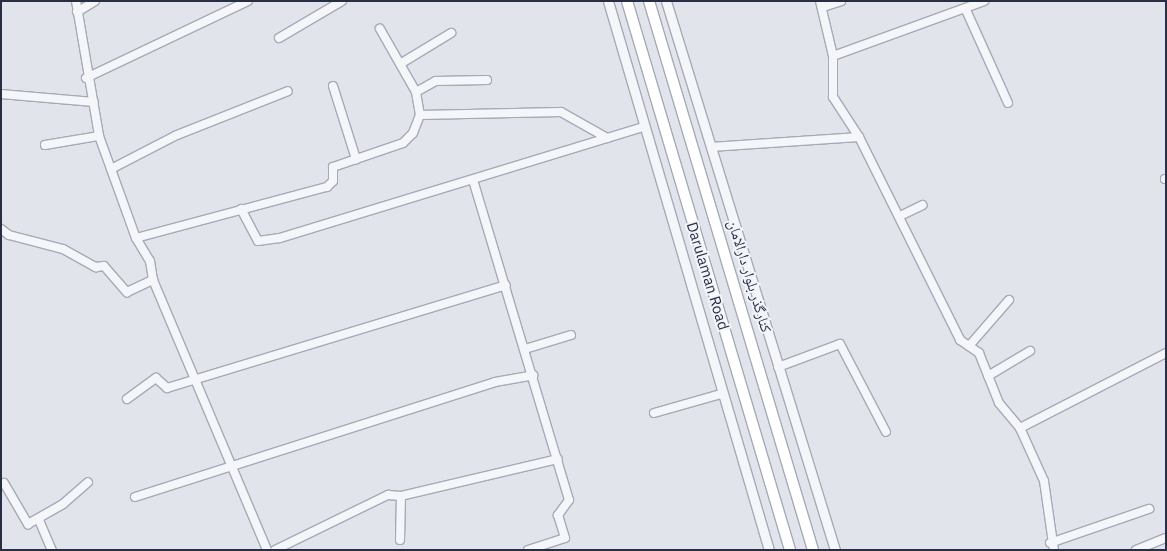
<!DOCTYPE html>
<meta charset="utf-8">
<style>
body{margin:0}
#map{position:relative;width:1167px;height:551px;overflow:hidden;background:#e2e4ec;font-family:"IBM Plex Sans","Noto Naskh Arabic",sans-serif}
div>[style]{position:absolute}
.roads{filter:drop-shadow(1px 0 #a6aab7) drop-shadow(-1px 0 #a6aab7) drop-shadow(0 1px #a6aab7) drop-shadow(0 -1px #a6aab7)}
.minor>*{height:8px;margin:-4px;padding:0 4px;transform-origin:4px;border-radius:4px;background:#f5f6f9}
.tertiary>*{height:9px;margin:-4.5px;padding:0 4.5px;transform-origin:4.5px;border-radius:4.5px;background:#f5f6f9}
.secondary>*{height:10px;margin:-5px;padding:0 5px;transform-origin:5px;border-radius:5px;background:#fff}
span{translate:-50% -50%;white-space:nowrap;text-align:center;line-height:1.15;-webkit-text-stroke:4px #f2f4f9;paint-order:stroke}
.street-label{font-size:15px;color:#282f45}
.frame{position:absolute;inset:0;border:2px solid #282f45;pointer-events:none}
</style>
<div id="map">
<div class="roads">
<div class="minor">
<i style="left:76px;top:1px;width:137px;rotate:80.3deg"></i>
<i style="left:99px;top:136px;width:109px;rotate:70.1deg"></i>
<i style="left:136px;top:238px;width:27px;rotate:59deg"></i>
<i style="left:150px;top:261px;width:19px;rotate:81deg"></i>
<i style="left:153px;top:280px;width:293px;rotate:67.1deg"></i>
<i style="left:820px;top:1px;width:57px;rotate:76.7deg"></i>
<i style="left:833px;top:56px;width:41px;rotate:90deg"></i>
<i style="left:833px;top:97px;width:48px;rotate:57deg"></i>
<i style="left:859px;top:137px;width:227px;rotate:63.5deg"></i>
<i style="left:960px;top:340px;width:23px;rotate:34deg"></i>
<i style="left:979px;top:353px;width:54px;rotate:68.2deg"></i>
<i style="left:999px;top:403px;width:33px;rotate:50deg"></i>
<i style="left:1020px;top:428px;width:58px;rotate:65.6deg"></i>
<i style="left:1044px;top:481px;width:70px;rotate:81.8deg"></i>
<i style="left:823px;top:7px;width:19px;rotate:-18deg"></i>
<i style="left:966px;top:10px;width:102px;rotate:65.7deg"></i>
<i style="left:77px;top:12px;width:21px;rotate:-31deg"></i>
<i style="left:279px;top:38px;width:73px;rotate:-30.4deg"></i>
<i style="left:833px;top:56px;width:161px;rotate:-20deg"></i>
<i style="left:400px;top:64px;width:60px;rotate:-31.3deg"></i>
<i style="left:86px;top:78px;width:179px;rotate:-25.4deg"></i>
<i style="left:333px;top:86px;width:77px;rotate:72.5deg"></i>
<i style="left:416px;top:92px;width:23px;rotate:-29deg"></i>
<i style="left:436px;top:81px;width:51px;rotate:-1.1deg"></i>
<i style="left:1px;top:94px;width:93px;rotate:4.9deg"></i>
<i style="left:420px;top:115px;width:141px;rotate:-1.2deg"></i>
<i style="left:561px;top:112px;width:53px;rotate:29.5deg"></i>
<i style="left:45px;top:145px;width:55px;rotate:-9.5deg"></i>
<i style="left:711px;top:147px;width:148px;rotate:-3.9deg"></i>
<i style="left:111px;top:169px;width:74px;rotate:-27.3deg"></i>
<i style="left:177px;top:135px;width:119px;rotate:-21.6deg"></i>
<i style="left:1165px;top:179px;width:1px"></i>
<i style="left:473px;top:180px;width:334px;rotate:73.3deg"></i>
<i style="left:569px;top:500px;width:19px;rotate:126deg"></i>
<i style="left:558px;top:515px;width:24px;rotate:73deg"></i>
<i style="left:565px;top:538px;width:39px;rotate:162deg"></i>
<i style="left:241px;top:209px;width:36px;rotate:62deg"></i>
<i style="left:258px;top:241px;width:22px;rotate:-8deg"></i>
<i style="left:280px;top:238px;width:380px;rotate:-17deg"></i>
<i style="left:900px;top:216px;width:25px;rotate:-26deg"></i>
<i style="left:1px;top:229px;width:10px;rotate:37deg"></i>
<i style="left:9px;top:235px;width:56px;rotate:14.5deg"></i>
<i style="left:63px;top:249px;width:38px;rotate:29deg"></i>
<i style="left:96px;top:267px;width:8px;rotate:-7deg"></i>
<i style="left:104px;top:266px;width:35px;rotate:49deg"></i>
<i style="left:127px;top:292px;width:29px;rotate:-25deg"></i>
<i style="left:136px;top:238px;width:198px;rotate:-15deg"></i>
<i style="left:327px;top:187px;width:8px;rotate:-45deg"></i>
<i style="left:333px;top:181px;width:14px;rotate:-90deg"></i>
<i style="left:333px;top:167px;width:74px;rotate:-18.9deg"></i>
<i style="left:403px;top:143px;width:14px;rotate:-45deg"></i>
<i style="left:413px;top:133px;width:19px;rotate:-69deg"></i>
<i style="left:420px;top:115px;width:23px;rotate:-100deg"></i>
<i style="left:416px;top:92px;width:73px;rotate:-119.7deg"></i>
<i style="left:969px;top:346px;width:61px;rotate:-49deg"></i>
<i style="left:525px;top:349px;width:48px;rotate:-16.9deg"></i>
<i style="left:778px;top:367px;width:66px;rotate:-20.4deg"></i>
<i style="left:840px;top:344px;width:99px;rotate:62.4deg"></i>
<i style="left:988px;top:376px;width:49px;rotate:-30.8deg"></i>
<i style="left:127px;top:399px;width:36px;rotate:-36deg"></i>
<i style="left:156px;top:378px;width:15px;rotate:42deg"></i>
<i style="left:167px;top:388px;width:354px;rotate:-16.9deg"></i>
<i style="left:654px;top:413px;width:70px;rotate:-15.8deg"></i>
<i style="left:1020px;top:428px;width:164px;rotate:-27.2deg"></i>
<i style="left:4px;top:483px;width:48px;rotate:59.7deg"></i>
<i style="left:28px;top:524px;width:40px;rotate:-29.7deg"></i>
<i style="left:63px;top:504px;width:33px;rotate:-41deg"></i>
<i style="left:135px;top:497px;width:378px;rotate:-17.7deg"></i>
<i style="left:495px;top:382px;width:39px;rotate:-10deg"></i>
<i style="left:39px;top:520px;width:33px;rotate:67deg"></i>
<i style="left:400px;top:540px;width:44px;rotate:-88.7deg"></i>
<i style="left:1050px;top:543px;width:105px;rotate:-19deg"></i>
<i style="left:275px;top:550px;width:126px;rotate:-26deg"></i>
<i style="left:388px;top:495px;width:13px;rotate:4deg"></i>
<i style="left:401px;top:496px;width:161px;rotate:-13.3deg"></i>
<i style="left:1136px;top:550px;width:32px;rotate:-22deg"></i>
</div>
<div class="tertiary">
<i style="left:608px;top:1px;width:572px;rotate:73.66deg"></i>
<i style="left:666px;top:1px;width:574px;rotate:72.89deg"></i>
</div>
<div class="secondary">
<i style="left:627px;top:1px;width:573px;rotate:73.46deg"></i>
<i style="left:649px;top:1px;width:573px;rotate:73.37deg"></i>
</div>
</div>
<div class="street-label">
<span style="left:708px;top:276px;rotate:73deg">Darulaman Road</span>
<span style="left:750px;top:276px;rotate:73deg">کنارگذر بلوار دارالامان</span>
</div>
<div class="frame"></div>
</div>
